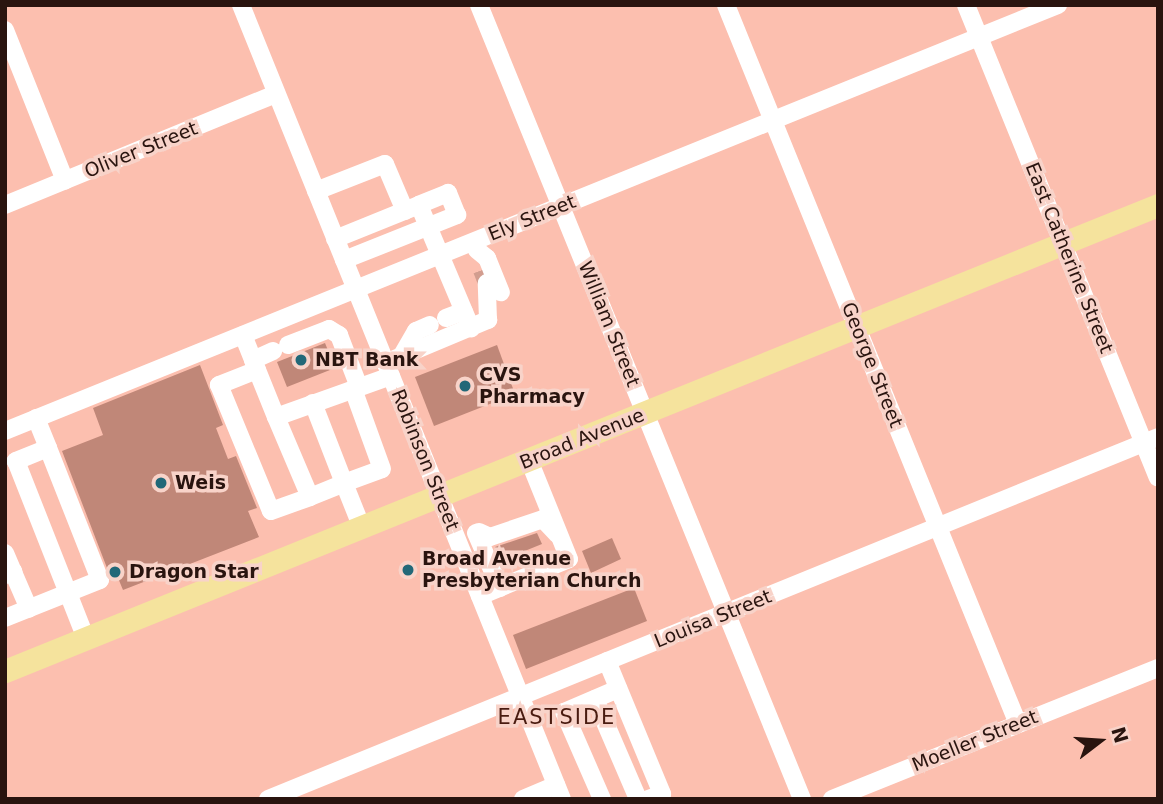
<!DOCTYPE html>
<style>
body{margin:0}
#map{position:relative;width:1163px;height:804px;overflow:hidden;background:#fcbfaf;font-family:"DejaVu Sans",sans-serif}
div>[style]{position:absolute}
.building>*{inset:0;background:#c08778}
.minor-tunnel>*{height:18px;margin-top:-9px;transform-origin:0;background:repeating-linear-gradient(90deg,#d29d8f 0 18px,transparent 0 27px)}
.minor>*{height:18px;margin:-9px;padding:0 9px;transform-origin:9px;border-radius:9px;background:#fff}
.major>*{height:23px;margin:-11.5px;padding:0 11.5px;transform-origin:11.5px;border-radius:11.5px;background:#f5e39d}
.dots>*{width:19px;height:19px;translate:-50% -50%;box-sizing:border-box;border:4px solid #f8d3c9;border-radius:50%}
span{translate:-50% -50%;white-space:nowrap;text-align:center;line-height:1.15;-webkit-text-stroke:7px #f8d3c9;paint-order:stroke}
.street-label{font-size:19px;color:#29140f}
.poi-label{font-size:19px;color:#29140f;font-weight:700}
.left{translate:0 -50%;text-align:left}
.neighbourhood-label{font-size:21px;color:#491b10;letter-spacing:2px}
.frame{position:absolute;inset:0;border:7px solid #29140f;pointer-events:none}
.north{position:absolute;left:1065px;top:706px;width:70px;height:70px;-webkit-text-stroke:5px #f8d3c9;paint-order:stroke;rotate:73deg;font-size:19px;font-weight:700;line-height:28px;text-align:center;color:#29140f}
.north::after{content:'';display:block;margin:auto;width:24px;height:32px;background:#29140f;clip-path:polygon(50% 0,100% 100%,50% 72%,0 100%)}
</style>
<div id="map">
<div class="building">
<i style="clip-path:polygon(325px 343px,335px 368px,287px 387px,277px 362px)"></i>
<i style="clip-path:polygon(497px 345px,515px 394px,434px 426px,415px 377px)"></i>
<i style="clip-path:polygon(200px 365px,223px 425px,216px 428px,228px 459px,236px 456px,257px 508px,248px 511px,259px 537px,123px 590px,113px 566px,107px 568px,62px 451px,103px 435px,93px 408px)"></i>
<i style="clip-path:polygon(537px 533px,542px 544px,500px 561px,495px 547px)"></i>
<i style="clip-path:polygon(612px 538px,621px 559px,591px 573px,582px 551px)"></i>
<i style="clip-path:polygon(634px 588px,647px 621px,526px 669px,513px 635px)"></i>
</div>
<div class="minor-tunnel">
<i style="left:482px;top:270px;width:14px;rotate:69deg"></i>
</div>
<div class="minor">
<i style="left:241px;top:5px;width:856px;rotate:67.99deg"></i>
<i style="left:479px;top:5px;width:857px;rotate:67.86deg"></i>
<i style="left:726px;top:5px;width:776px;rotate:67.9deg"></i>
<i style="left:966px;top:5px;width:510px;rotate:67.91deg"></i>
<i style="left:5px;top:30px;width:162px;rotate:68.3deg"></i>
<i style="left:316px;top:191px;width:74px;rotate:-21.4deg"></i>
<i style="left:385px;top:164px;width:51px;rotate:66.9deg"></i>
<i style="left:5px;top:205px;width:293px;rotate:-22.3deg"></i>
<i style="left:335px;top:239px;width:91px;rotate:-22deg"></i>
<i style="left:419px;top:205px;width:134px;rotate:67.1deg"></i>
<i style="left:477px;top:250px;width:13px;rotate:39deg"></i>
<i style="left:487px;top:258px;width:37px;rotate:68deg"></i>
<i style="left:344px;top:260px;width:122px;rotate:-21.7deg"></i>
<i style="left:457px;top:215px;width:24px;rotate:-112deg"></i>
<i style="left:448px;top:193px;width:31px;rotate:158deg"></i>
<i style="left:446px;top:318px;width:19px;rotate:-21deg"></i>
<i style="left:243px;top:335px;width:88px;rotate:68.1deg"></i>
<i style="left:276px;top:417px;width:122px;rotate:-19.6deg"></i>
<i style="left:288px;top:345px;width:44px;rotate:-21.3deg"></i>
<i style="left:329px;top:329px;width:12px;rotate:31deg"></i>
<i style="left:339px;top:335px;width:56px;rotate:69deg"></i>
<i style="left:401px;top:357px;width:30px;rotate:-60deg"></i>
<i style="left:416px;top:331px;width:15px;rotate:-23deg"></i>
<i style="left:253px;top:360px;width:22px;rotate:-24deg"></i>
<i style="left:385px;top:363px;width:112px;rotate:-22.7deg"></i>
<i style="left:488px;top:320px;width:37px;rotate:-92deg"></i>
<i style="left:257px;top:370px;width:41px;rotate:158.5deg"></i>
<i style="left:219px;top:385px;width:136px;rotate:67.6deg"></i>
<i style="left:271px;top:511px;width:41px;rotate:-19.7deg"></i>
<i style="left:313px;top:403px;width:86px;rotate:68.8deg"></i>
<i style="left:344px;top:483px;width:40px;rotate:-20.2deg"></i>
<i style="left:382px;top:469px;width:85px;rotate:-109.9deg"></i>
<i style="left:276px;top:417px;width:87px;rotate:67deg"></i>
<i style="left:310px;top:497px;width:37px;rotate:-22deg"></i>
<i style="left:344px;top:483px;width:48px;rotate:68.2deg"></i>
<i style="left:36px;top:418px;width:32px;rotate:68deg"></i>
<i style="left:48px;top:448px;width:35px;rotate:158deg"></i>
<i style="left:16px;top:461px;width:191px;rotate:68.5deg"></i>
<i style="left:5px;top:431px;width:1136px;rotate:-22.03deg"></i>
<i style="left:479px;top:532px;width:12px;rotate:24deg"></i>
<i style="left:490px;top:537px;width:56px;rotate:-18.8deg"></i>
<i style="left:543px;top:519px;width:21px;rotate:47deg"></i>
<i style="left:476px;top:533px;width:60px;rotate:66.4deg"></i>
<i style="left:5px;top:553px;width:21px;rotate:67deg"></i>
<i style="left:5px;top:575px;width:9px;rotate:-21deg"></i>
<i style="left:13px;top:572px;width:40px;rotate:66.6deg"></i>
<i style="left:480px;top:596px;width:96px;rotate:-22.6deg"></i>
<i style="left:569px;top:559px;width:107px;rotate:-112deg"></i>
<i style="left:5px;top:618px;width:102px;rotate:-21.8deg"></i>
<i style="left:100px;top:580px;width:142px;rotate:-111.5deg"></i>
<i style="left:607px;top:661px;width:144px;rotate:67.5deg"></i>
<i style="left:662px;top:794px;width:15px;rotate:160deg"></i>
<i style="left:595px;top:699px;width:109px;rotate:66.7deg"></i>
<i style="left:268px;top:799px;width:961px;rotate:-22.13deg"></i>
<i style="left:523px;top:799px;width:36px;rotate:-23deg"></i>
<i style="left:602px;top:799px;width:95px;rotate:-113.6deg"></i>
<i style="left:564px;top:712px;width:59px;rotate:-23.1deg"></i>
<i style="left:832px;top:799px;width:351px;rotate:-21.9deg"></i>
</div>
<div class="major">
<i style="left:5px;top:671px;width:1244px;rotate:-22.01deg"></i>
</div>
<div class="dots">
<i style="left:301px;top:360px;background:#226878"></i>
<i style="left:465px;top:386px;background:#226878"></i>
<i style="left:161px;top:483px;background:#226878"></i>
<i style="left:408px;top:570px;background:#226878"></i>
<i style="left:115px;top:572px;background:#226878"></i>
</div>
<div class="street-label">
<span style="left:141px;top:150px;rotate:-22deg">Oliver Street</span>
<span style="left:532px;top:218px;rotate:-22deg">Ely Street</span>
<span style="left:1069px;top:258px;rotate:68deg">East Catherine Street</span>
<span style="left:609px;top:324px;rotate:68deg">William Street</span>
<span style="left:872px;top:365px;rotate:68deg">George Street</span>
<span style="left:582px;top:439px;rotate:-22deg">Broad Avenue</span>
<span style="left:425px;top:460px;rotate:68deg">Robinson Street</span>
<span style="left:713px;top:619px;rotate:-22deg">Louisa Street</span>
<span style="left:975px;top:741px;rotate:-22deg">Moeller Street</span>
</div>
<div class="poi-label">
<span class="left" style="left:315px;top:360px">NBT Bank</span>
<span class="left" style="left:479px;top:386px">CVS<br>Pharmacy</span>
<span class="left" style="left:175px;top:483px">Weis</span>
<span class="left" style="left:422px;top:570px">Broad Avenue<br>Presbyterian Church</span>
<span class="left" style="left:129px;top:572px">Dragon Star</span>
</div>
<div class="neighbourhood-label">
<span style="left:557px;top:717px">EASTSIDE</span>
</div>
<div class="frame"></div>
<div class="north">N</div>
</div>
